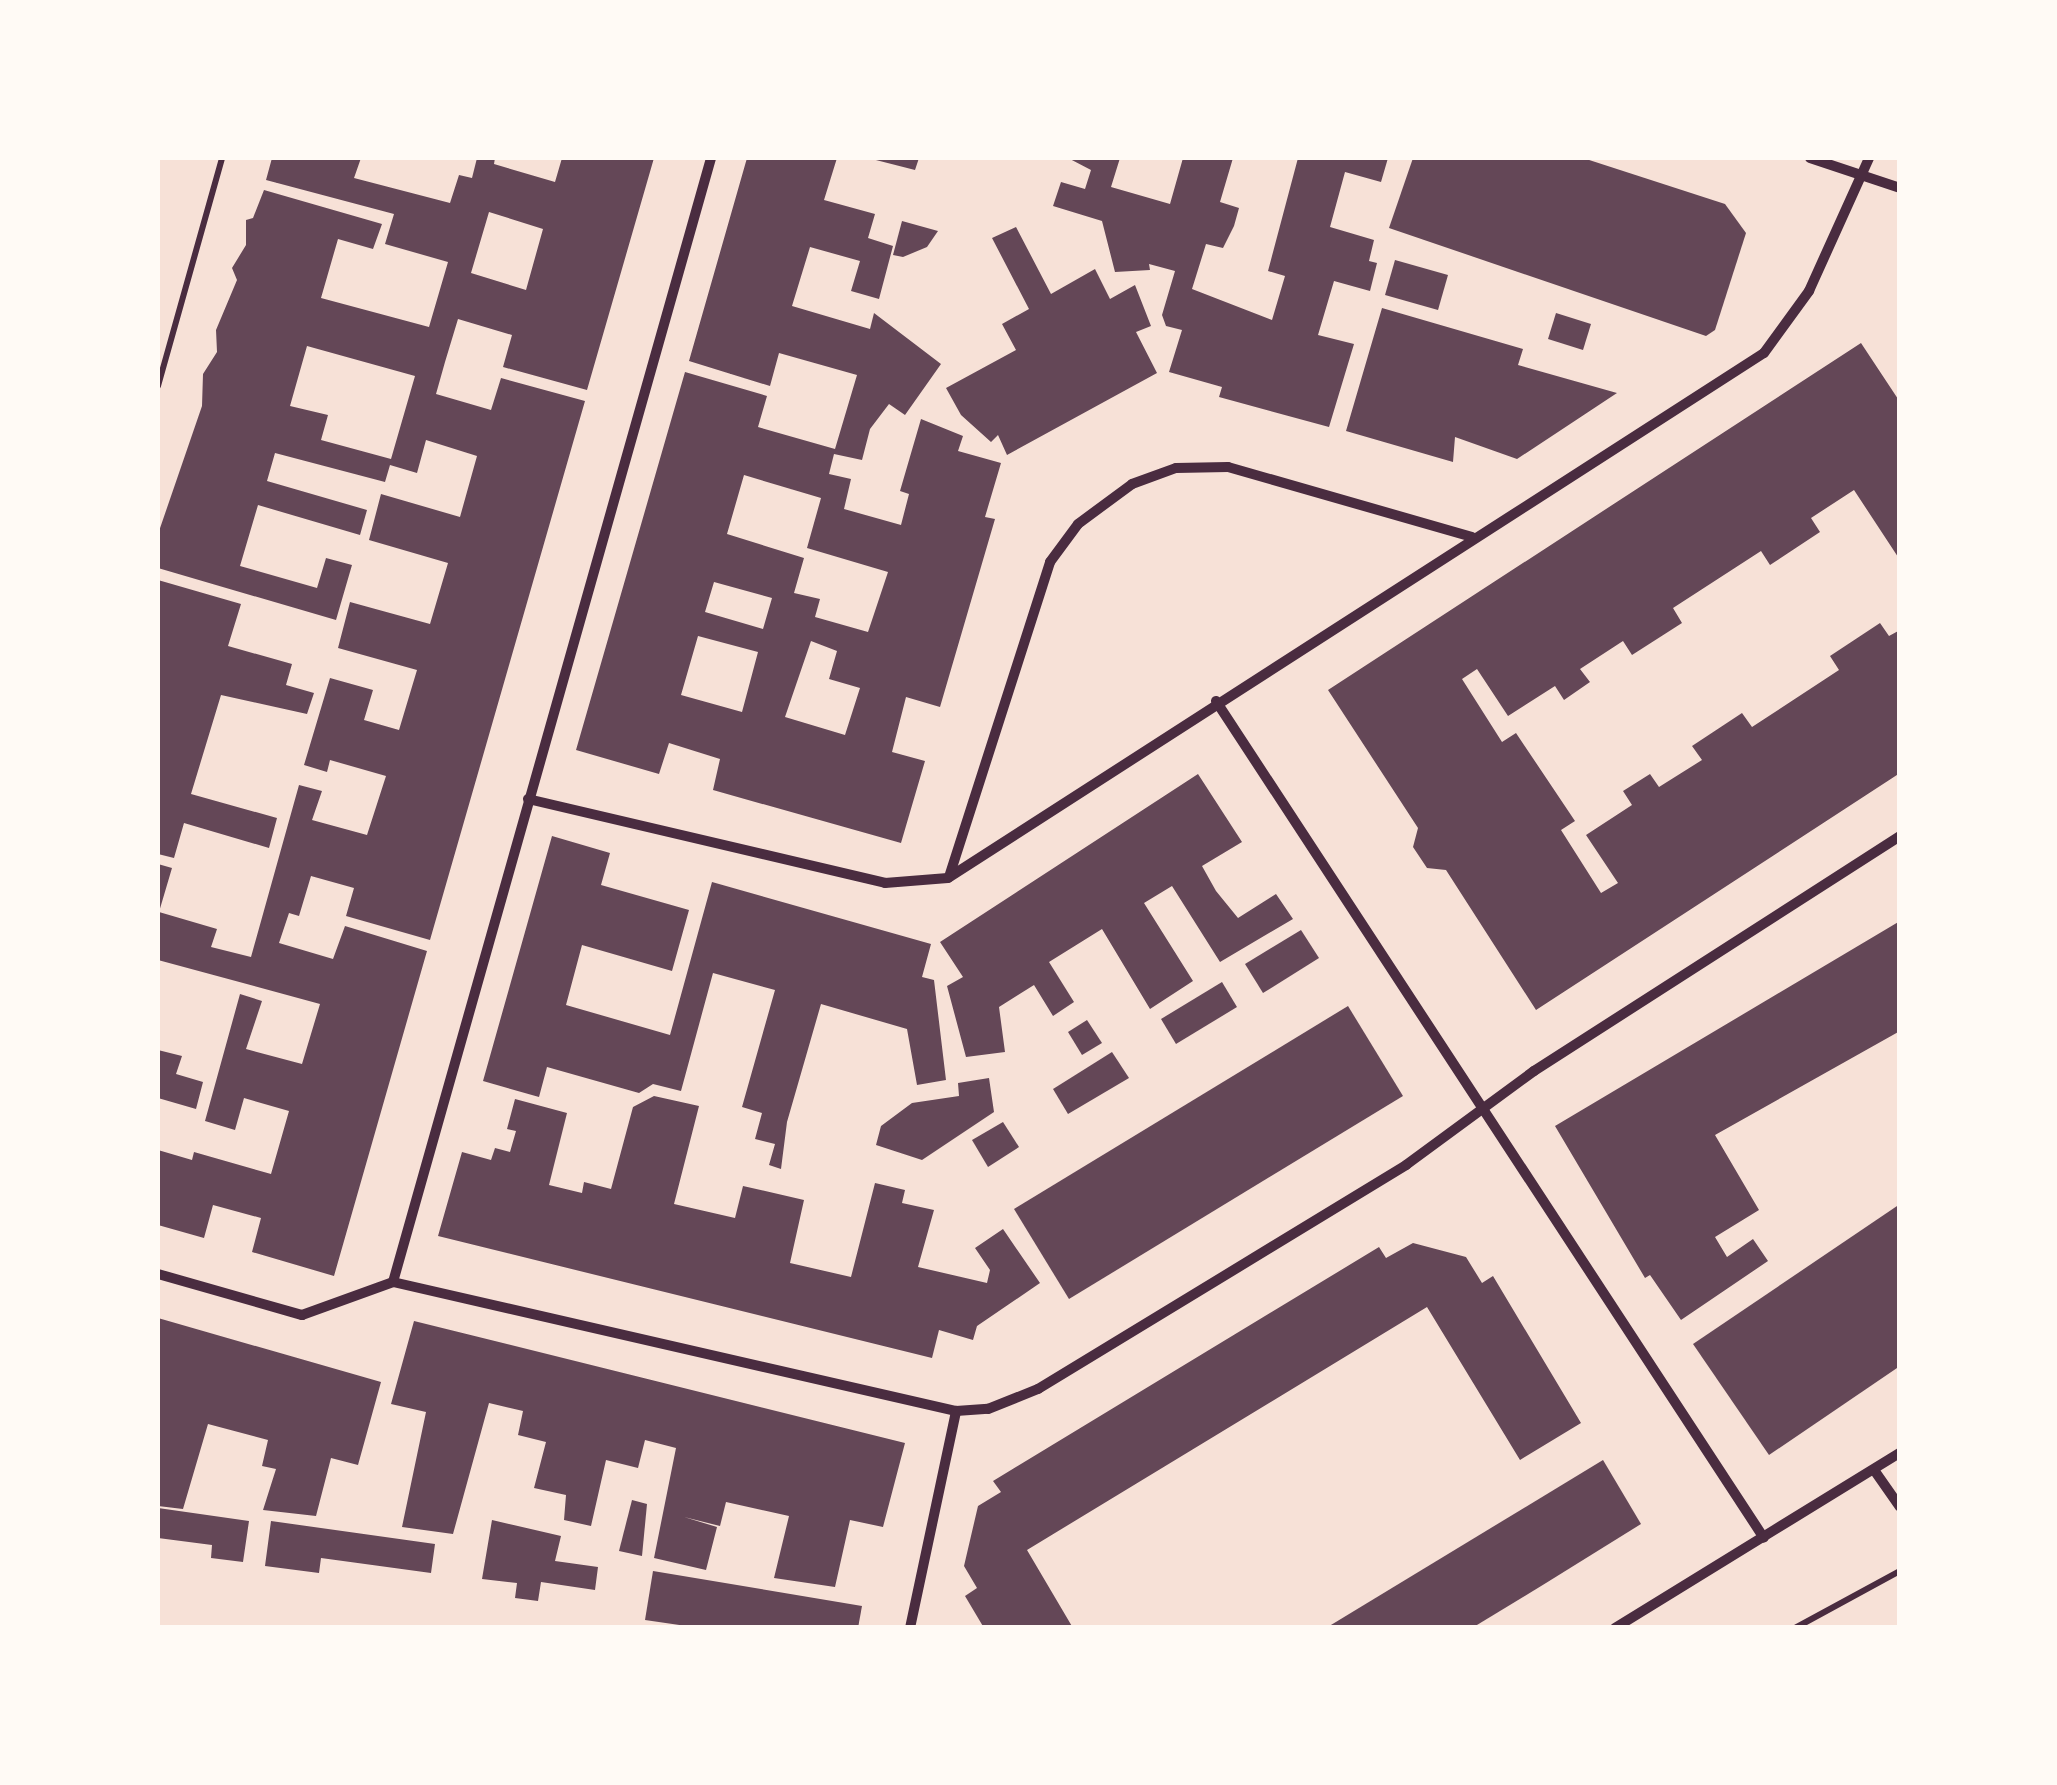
<!DOCTYPE html>
<style>
body{margin:0}
#map{position:relative;width:2057px;height:1785px;overflow:hidden;background:#f7e1d7;font-family:Barlow,sans-serif}
div>[style]{position:absolute}
.building>*{inset:0;background:#644757}
.path>*{height:6px;margin:-3px;padding:0 3px;transform-origin:3px;border-radius:3px;background:#4a2c40}
.minor>*{height:10px;margin:-5px;padding:0 5px;transform-origin:5px;border-radius:5px;background:#4a2c40}
span{translate:-50% -50%;white-space:nowrap;text-align:center;line-height:1.15;-webkit-text-stroke:8px #fffaf5;paint-order:stroke}
.frame{position:absolute;inset:0;border:160px solid #fffaf5;pointer-events:none}
</style>
<div id="map">
<div class="building">
<i style="clip-path:polygon(evenodd,272px 158px,361px 158px,354px 178px,450px 203px,459px 175px,472px 178px,477px 158px,495px 158px,494px 164px,555px 182px,562px 158px,654px 158px,587px 390px,503px 367px,512px 335px,458px 319px,445px 362px,436px 394px,491px 410px,501px 378px,585px 401px,430px 940px,346px 916px,354px 888px,311px 876px,299px 916px,289px 913px,279px 943px,333px 959px,345px 926px,427px 951px,334px 1276px,252px 1252px,261px 1218px,213px 1205px,204px 1238px,158px 1225px,158px 1150px,192px 1160px,194px 1152px,271px 1174px,289px 1111px,244px 1098px,235px 1130px,205px 1121px,240px 994px,262px 1001px,246px 1049px,302px 1064px,320px 1004px,158px 960px,158px 864px,172px 868px,159px 912px,217px 929px,211px 947px,251px 957px,299px 785px,322px 791px,312px 820px,367px 835px,386px 776px,330px 760px,327px 772px,304px 765px,330px 678px,373px 690px,364px 720px,399px 730px,417px 670px,338px 648px,350px 602px,430px 624px,448px 563px,369px 540px,381px 494px,460px 517px,477px 456px,426px 440px,417px 473px,390px 465px,385px 482px,275px 453px,267px 481px,367px 510px,360px 535px,258px 505px,240px 566px,317px 588px,326px 558px,352px 565px,336px 620px,158px 568px,158px 534px,202px 406px,203px 374px,217px 352px,216px 330px,237px 280px,232px 268px,246px 245px,246px 220px,253px 218px,264px 190px,382px 224px,373px 249px,338px 239px,321px 298px,429px 327px,448px 262px,385px 244px,394px 214px,266px 180px,272px 158px,489px 212px,543px 229px,526px 290px,471px 273px,489px 212px,272px 158px,307px 346px,415px 376px,391px 459px,321px 440px,328px 415px,290px 406px,307px 346px)"></i>
<i style="clip-path:polygon(evenodd,747px 158px,837px 158px,824px 200px,875px 214px,868px 238px,893px 246px,879px 299px,851px 291px,860px 261px,810px 247px,792px 306px,870px 329px,874px 313px,941px 364px,905px 415px,889px 404px,870px 429px,862px 460px,834px 454px,829px 474px,851px 479px,844px 509px,901px 525px,909px 494px,900px 491px,921px 419px,963px 436px,958px 451px,1001px 463px,985px 517px,995px 519px,940px 707px,906px 697px,892px 752px,925px 761px,901px 843px,713px 790px,720px 759px,669px 743px,659px 774px,576px 750px,685px 372px,767px 396px,758px 427px,835px 449px,857px 375px,779px 353px,770px 386px,689px 361px,747px 158px,744px 475px,821px 498px,807px 548px,888px 572px,868px 632px,815px 617px,820px 599px,794px 593px,804px 558px,727px 534px,744px 475px,747px 158px,714px 582px,772px 598px,763px 629px,705px 612px,714px 582px,747px 158px,698px 636px,758px 652px,742px 712px,681px 695px,698px 636px,747px 158px,811px 641px,837px 651px,829px 679px,860px 688px,845px 735px,785px 717px,811px 641px)"></i>
<i style="clip-path:polygon(868px 158px,919px 158px,915px 170px)"></i>
<i style="clip-path:polygon(1068px 158px,1120px 158px,1111px 187px,1170px 204px,1183px 158px,1233px 158px,1220px 202px,1239px 208px,1234px 226px,1223px 248px,1206px 244px,1192px 289px,1272px 320px,1285px 276px,1268px 271px,1298px 158px,1388px 158px,1381px 182px,1345px 172px,1330px 227px,1374px 240px,1369px 261px,1377px 263px,1370px 291px,1334px 281px,1318px 335px,1354px 344px,1329px 427px,1219px 397px,1222px 387px,1169px 372px,1182px 330px,1166px 326px,1162px 315px,1175px 271px,1149px 264px,1150px 270px,1115px 272px,1102px 221px,1053px 206px,1061px 182px,1085px 189px,1091px 170px)"></i>
<i style="clip-path:polygon(1413px 158px,1583px 158px,1725px 204px,1746px 233px,1715px 330px,1706px 336px,1389px 228px)"></i>
<i style="clip-path:polygon(902px 221px,938px 231px,927px 247px,903px 257px,893px 255px)"></i>
<i style="clip-path:polygon(1016px 227px,1051px 294px,1095px 269px,1110px 299px,1135px 285px,1151px 326px,1136px 332px,1157px 373px,1007px 455px,998px 435px,991px 442px,961px 415px,946px 388px,1016px 350px,1002px 324px,1029px 309px,992px 238px)"></i>
<i style="clip-path:polygon(1395px 260px,1448px 275px,1438px 310px,1385px 295px)"></i>
<i style="clip-path:polygon(1382px 308px,1523px 349px,1518px 365px,1617px 393px,1517px 459px,1455px 437px,1453px 462px,1346px 431px)"></i>
<i style="clip-path:polygon(1556px 313px,1591px 324px,1583px 350px,1548px 339px)"></i>
<i style="clip-path:polygon(1861px 343px,1900px 402px,1900px 560px,1854px 490px,1811px 518px,1820px 532px,1770px 565px,1761px 551px,1673px 608px,1682px 623px,1632px 655px,1623px 641px,1580px 669px,1590px 682px,1564px 700px,1555px 686px,1508px 716px,1477px 669px,1462px 679px,1502px 742px,1516px 733px,1575px 821px,1561px 830px,1601px 893px,1618px 883px,1586px 835px,1632px 805px,1623px 791px,1650px 774px,1659px 787px,1702px 760px,1692px 746px,1742px 713px,1752px 727px,1839px 670px,1830px 656px,1880px 623px,1889px 636px,1900px 630px,1900px 773px,1536px 1010px,1446px 870px,1427px 868px,1413px 847px,1418px 828px,1328px 690px)"></i>
<i style="clip-path:polygon(158px 580px,241px 604px,228px 646px,292px 664px,286px 685px,314px 693px,307px 714px,221px 695px,191px 794px,277px 818px,269px 848px,184px 823px,174px 858px,158px 854px)"></i>
<i style="clip-path:polygon(1198px 774px,1242px 842px,1202px 866px,1216px 891px,1238px 918px,1276px 894px,1293px 919px,1220px 962px,1172px 886px,1144px 903px,1193px 981px,1150px 1009px,1102px 929px,1049px 962px,1074px 1002px,1053px 1016px,1034px 985px,999px 1007px,1005px 1052px,966px 1057px,947px 986px,963px 977px,940px 942px)"></i>
<i style="clip-path:polygon(552px 836px,610px 853px,601px 885px,689px 910px,672px 971px,582px 945px,566px 1005px,670px 1035px,712px 882px,931px 944px,922px 977px,934px 980px,946px 1080px,917px 1085px,907px 1029px,821px 1004px,787px 1122px,781px 1169px,769px 1165px,775px 1144px,755px 1139px,762px 1113px,742px 1107px,775px 990px,713px 973px,681px 1091px,653px 1084px,639px 1093px,547px 1067px,539px 1097px,483px 1081px)"></i>
<i style="clip-path:polygon(1900px 921px,1900px 1031px,1715px 1135px,1759px 1210px,1715px 1237px,1727px 1257px,1753px 1239px,1768px 1261px,1681px 1320px,1650px 1275px,1645px 1278px,1555px 1126px)"></i>
<i style="clip-path:polygon(1301px 930px,1319px 958px,1263px 993px,1245px 964px)"></i>
<i style="clip-path:polygon(1222px 982px,1237px 1007px,1176px 1044px,1161px 1019px)"></i>
<i style="clip-path:polygon(1348px 1006px,1403px 1096px,1069px 1299px,1014px 1209px)"></i>
<i style="clip-path:polygon(1087px 1020px,1102px 1043px,1082px 1055px,1068px 1032px)"></i>
<i style="clip-path:polygon(158px 1050px,182px 1056px,176px 1074px,203px 1082px,196px 1109px,158px 1098px)"></i>
<i style="clip-path:polygon(1112px 1052px,1129px 1078px,1068px 1114px,1053px 1089px)"></i>
<i style="clip-path:polygon(989px 1078px,994px 1112px,922px 1160px,876px 1145px,881px 1126px,912px 1103px,959px 1096px,958px 1083px)"></i>
<i style="clip-path:polygon(654px 1096px,699px 1106px,674px 1204px,735px 1218px,743px 1186px,804px 1200px,790px 1263px,851px 1277px,875px 1183px,905px 1190px,902px 1203px,934px 1210px,918px 1267px,987px 1283px,990px 1270px,975px 1248px,1003px 1229px,1040px 1283px,977px 1326px,973px 1340px,939px 1330px,932px 1358px,438px 1236px,462px 1152px,491px 1160px,495px 1148px,510px 1152px,516px 1131px,507px 1129px,515px 1099px,567px 1113px,549px 1185px,582px 1193px,584px 1182px,611px 1189px,633px 1107px)"></i>
<i style="clip-path:polygon(1003px 1122px,1019px 1147px,988px 1167px,972px 1140px)"></i>
<i style="clip-path:polygon(1900px 1204px,1900px 1366px,1769px 1455px,1693px 1344px)"></i>
<i style="clip-path:polygon(1413px 1243px,1466px 1257px,1482px 1283px,1493px 1276px,1581px 1423px,1520px 1460px,1427px 1307px,1027px 1550px,1073px 1628px,984px 1628px,965px 1596px,977px 1588px,964px 1566px,978px 1506px,1001px 1492px,993px 1481px,1379px 1247px,1386px 1258px)"></i>
<i style="clip-path:polygon(158px 1318px,381px 1382px,358px 1465px,331px 1458px,316px 1516px,263px 1510px,276px 1469px,262px 1466px,268px 1440px,208px 1424px,183px 1509px,158px 1506px)"></i>
<i style="clip-path:polygon(414px 1321px,905px 1443px,883px 1527px,850px 1520px,835px 1587px,774px 1578px,789px 1516px,726px 1502px,720px 1526px,684px 1517px,717px 1527px,706px 1570px,654px 1558px,676px 1448px,645px 1440px,638px 1468px,606px 1460px,591px 1526px,564px 1520px,566px 1495px,534px 1488px,546px 1442px,518px 1435px,523px 1411px,489px 1403px,453px 1534px,402px 1527px,426px 1412px,391px 1404px)"></i>
<i style="clip-path:polygon(1603px 1460px,1641px 1524px,1546px 1583px,1472px 1628px,1326px 1628px)"></i>
<i style="clip-path:polygon(632px 1500px,647px 1504px,642px 1556px,619px 1551px)"></i>
<i style="clip-path:polygon(158px 1508px,249px 1521px,243px 1562px,211px 1558px,212px 1545px,158px 1538px)"></i>
<i style="clip-path:polygon(492px 1520px,561px 1536px,555px 1561px,598px 1567px,595px 1590px,541px 1582px,538px 1601px,515px 1598px,517px 1583px,482px 1579px)"></i>
<i style="clip-path:polygon(271px 1521px,435px 1544px,431px 1573px,321px 1558px,319px 1573px,265px 1566px)"></i>
<i style="clip-path:polygon(653px 1571px,862px 1606px,858px 1628px,700px 1628px,645px 1620px)"></i>
</div>
<div class="path">
<i style="left:158px;top:386px;width:237px;rotate:-74.3deg"></i>
<i style="left:1795px;top:1628px;width:119px;rotate:-28.5deg"></i>
</div>
<div class="minor">
<i style="left:1810px;top:158px;width:95px;rotate:18.4deg"></i>
<i style="left:1216px;top:701px;width:1000px;rotate:56.79deg"></i>
<i style="left:528px;top:799px;width:367px;rotate:13.2deg"></i>
<i style="left:885px;top:883px;width:63px;rotate:-4.5deg"></i>
<i style="left:948px;top:878px;width:970px;rotate:-32.76deg"></i>
<i style="left:1764px;top:353px;width:77px;rotate:-54deg"></i>
<i style="left:1809px;top:291px;width:146px;rotate:-65.7deg"></i>
<i style="left:949px;top:877px;width:331px;rotate:-72.2deg"></i>
<i style="left:1050px;top:562px;width:47px;rotate:-53.6deg"></i>
<i style="left:1078px;top:524px;width:67px;rotate:-36.5deg"></i>
<i style="left:1132px;top:484px;width:47px;rotate:-20deg"></i>
<i style="left:1176px;top:468px;width:52px;rotate:-1.1deg"></i>
<i style="left:1228px;top:467px;width:254px;rotate:16deg"></i>
<i style="left:158px;top:1274px;width:150px;rotate:15.9deg"></i>
<i style="left:302px;top:1315px;width:97px;rotate:-19.9deg"></i>
<i style="left:393px;top:1282px;width:578px;rotate:12.91deg"></i>
<i style="left:956px;top:1411px;width:32px;rotate:-4deg"></i>
<i style="left:988px;top:1409px;width:54px;rotate:-21.8deg"></i>
<i style="left:1038px;top:1389px;width:431px;rotate:-31.3deg"></i>
<i style="left:1406px;top:1165px;width:159px;rotate:-36.3deg"></i>
<i style="left:1534px;top:1071px;width:435px;rotate:-32.7deg"></i>
<i style="left:393px;top:1282px;width:1168px;rotate:-74.2deg"></i>
<i style="left:1874px;top:1470px;width:45px;rotate:54.9deg"></i>
<i style="left:910px;top:1628px;width:222px;rotate:-78deg"></i>
<i style="left:1615px;top:1628px;width:334px;rotate:-31.6deg"></i>
</div>
<div class="frame"></div>
</div>
